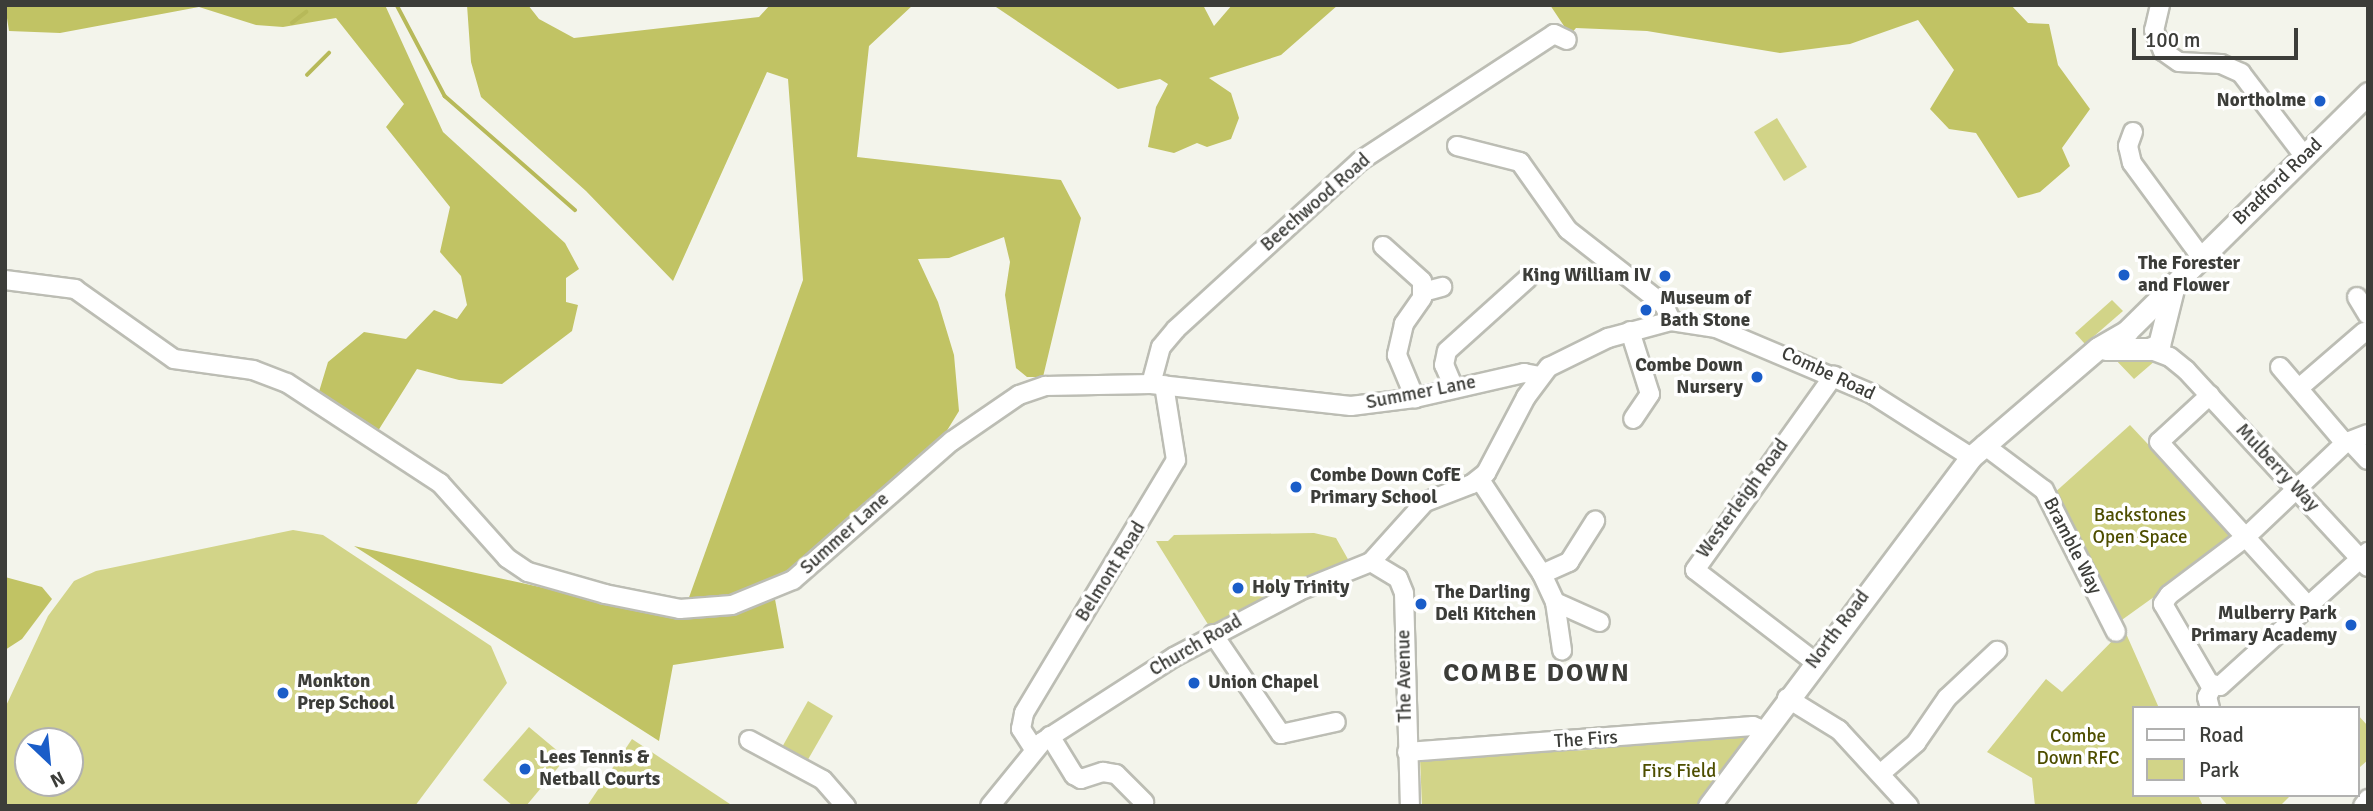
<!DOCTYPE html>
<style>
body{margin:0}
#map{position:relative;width:2373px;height:811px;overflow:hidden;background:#f3f4eb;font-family:Signika,sans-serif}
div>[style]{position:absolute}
.green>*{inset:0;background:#d2d488}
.forest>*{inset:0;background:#c1c364}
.stream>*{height:3.5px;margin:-1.75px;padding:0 1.75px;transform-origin:1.75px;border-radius:1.75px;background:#b7b959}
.roads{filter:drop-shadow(2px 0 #bcbdb4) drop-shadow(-2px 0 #bcbdb4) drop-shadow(0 2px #bcbdb4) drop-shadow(0 -2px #bcbdb4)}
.minor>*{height:18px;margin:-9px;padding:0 9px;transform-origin:9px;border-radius:9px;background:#fff}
.major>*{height:21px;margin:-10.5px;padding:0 10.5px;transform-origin:10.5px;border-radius:10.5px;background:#fff}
.dots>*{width:19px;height:19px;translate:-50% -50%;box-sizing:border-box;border:4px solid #fff;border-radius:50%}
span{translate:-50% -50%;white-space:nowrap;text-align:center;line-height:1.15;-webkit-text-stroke:7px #fff;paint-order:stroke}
.poi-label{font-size:19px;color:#3c3d39;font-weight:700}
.right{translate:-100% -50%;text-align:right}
.left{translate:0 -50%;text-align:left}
.street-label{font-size:19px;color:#3c3d39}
.park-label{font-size:19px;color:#4e4e00}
.district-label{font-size:26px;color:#3c3d39;font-weight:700;letter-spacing:2px}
.frame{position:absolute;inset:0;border:7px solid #3c3d39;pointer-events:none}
.legend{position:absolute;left:2132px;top:706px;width:228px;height:91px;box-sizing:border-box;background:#fff;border:2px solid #b1b1b0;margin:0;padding:9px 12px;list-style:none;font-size:21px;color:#3c3d39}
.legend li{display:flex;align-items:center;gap:14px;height:35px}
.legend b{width:35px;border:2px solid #b1b1b0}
.north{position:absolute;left:14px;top:727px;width:70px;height:70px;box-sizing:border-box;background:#fff;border:2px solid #b1b1b0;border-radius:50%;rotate:154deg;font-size:19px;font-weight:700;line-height:28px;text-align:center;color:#3c3d39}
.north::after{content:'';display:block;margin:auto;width:24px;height:32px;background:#1a5dc8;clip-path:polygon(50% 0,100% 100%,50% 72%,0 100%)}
.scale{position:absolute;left:2132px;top:28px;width:166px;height:32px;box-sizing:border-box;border:4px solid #3c3d39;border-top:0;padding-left:9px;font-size:21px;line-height:24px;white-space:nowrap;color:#3c3d39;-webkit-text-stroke:5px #fff;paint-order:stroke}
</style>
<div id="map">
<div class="green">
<i style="clip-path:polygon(1777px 118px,1807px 167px,1784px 181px,1754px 132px)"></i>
<i style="clip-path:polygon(2112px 300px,2123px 311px,2085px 344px,2075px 333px)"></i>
<i style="clip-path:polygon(2113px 357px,2138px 361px,2156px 360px,2134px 379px)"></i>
<i style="clip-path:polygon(2130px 425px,2236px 538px,2119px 622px,2052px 495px)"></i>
<i style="clip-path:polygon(evenodd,293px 530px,323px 535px,491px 646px,507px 683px,415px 806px,5px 806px,5px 708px,48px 616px,74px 581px,96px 571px,293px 530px,28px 741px,70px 741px,70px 783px,28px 783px,28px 741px)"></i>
<i style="clip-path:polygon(1314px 533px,1336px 538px,1349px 561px,1209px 626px,1156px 541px,1168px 541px,1174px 535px)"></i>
<i style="clip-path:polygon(2124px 629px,2159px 708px,2133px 708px,2133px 795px,2198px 795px,2203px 806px,2035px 806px,2032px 778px,1987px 752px,2046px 679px,2062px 692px)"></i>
<i style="clip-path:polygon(808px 701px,833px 716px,806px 763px,781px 749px)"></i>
<i style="clip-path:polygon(2357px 714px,2368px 726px,2368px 760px,2360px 767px)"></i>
<i style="clip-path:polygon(529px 727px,566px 758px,526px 806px,513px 806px,483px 780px)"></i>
<i style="clip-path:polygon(1748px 734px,1700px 806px,1422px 806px,1420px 758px,1588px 750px)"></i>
<i style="clip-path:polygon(632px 739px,733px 806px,587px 806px)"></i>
<i style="clip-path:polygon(2219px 795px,2291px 795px,2280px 806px,2228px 806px)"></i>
</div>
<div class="forest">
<i style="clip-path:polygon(5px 5px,385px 5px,443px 132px,565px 243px,579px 269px,566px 278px,566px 302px,578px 305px,572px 331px,502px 384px,459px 380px,417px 369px,376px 434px,318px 395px,328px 362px,364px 332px,406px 339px,434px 310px,457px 319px,467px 305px,461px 276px,440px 252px,450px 207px,386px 127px,404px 104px,336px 18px,283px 27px,256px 25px,199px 7px,60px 33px,9px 31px)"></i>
<i style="clip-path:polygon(467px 5px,528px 5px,539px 19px,574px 38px,759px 17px,770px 5px,913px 5px,869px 46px,857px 157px,1061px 180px,1081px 218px,1043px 377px,1027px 377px,1016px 368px,1005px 295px,1010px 262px,1004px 237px,949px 258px,918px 259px,938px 302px,954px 355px,959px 411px,943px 437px,802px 567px,772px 583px,784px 648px,673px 665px,659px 741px,354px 546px,676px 617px,687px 603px,803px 280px,788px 79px,767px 72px,673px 281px,586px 191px,481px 97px,471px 62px)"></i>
<i style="clip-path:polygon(993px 5px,1203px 5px,1214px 26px,1232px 5px,1338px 5px,1281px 55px,1209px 78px,1231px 93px,1239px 118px,1231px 139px,1207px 147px,1197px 143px,1174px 153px,1148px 147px,1156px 107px,1168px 84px,1160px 79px,1118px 89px)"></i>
<i style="clip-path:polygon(1550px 5px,2011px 5px,2028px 23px,2049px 24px,2058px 65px,2090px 109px,2062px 148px,2070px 166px,2040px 192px,2018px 198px,1976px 133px,1949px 129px,1930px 109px,1954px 70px,1918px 20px,1850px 44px,1780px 53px,1647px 31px,1576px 28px,1570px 35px)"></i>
<i style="clip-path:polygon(5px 577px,42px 587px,52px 599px,22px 639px,5px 650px)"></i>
</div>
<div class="stream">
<i style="left:397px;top:5px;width:103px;rotate:62.2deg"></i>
<i style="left:445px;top:96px;width:173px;rotate:41.2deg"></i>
<i style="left:292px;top:23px;width:18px;rotate:-38deg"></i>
<i style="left:307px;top:75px;width:31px;rotate:-45deg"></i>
</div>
<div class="roads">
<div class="minor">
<i style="left:2160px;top:5px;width:26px;rotate:103deg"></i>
<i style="left:2154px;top:30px;width:23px;rotate:67deg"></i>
<i style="left:2163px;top:51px;width:19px;rotate:35deg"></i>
<i style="left:2179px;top:62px;width:42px;rotate:2.7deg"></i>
<i style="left:2221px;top:64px;width:22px;rotate:24deg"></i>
<i style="left:2241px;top:73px;width:106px;rotate:52.7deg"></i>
<i style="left:2133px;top:132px;width:15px;rotate:110deg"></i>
<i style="left:2128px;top:146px;width:17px;rotate:77deg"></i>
<i style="left:2132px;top:163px;width:117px;rotate:53.7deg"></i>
<i style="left:1457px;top:146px;width:65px;rotate:14.3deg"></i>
<i style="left:1520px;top:162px;width:83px;rotate:54.8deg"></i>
<i style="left:1568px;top:230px;width:122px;rotate:38deg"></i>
<i style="left:1664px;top:305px;width:17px;rotate:66deg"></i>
<i style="left:1383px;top:246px;width:52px;rotate:41.9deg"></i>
<i style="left:1422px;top:281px;width:17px;rotate:90deg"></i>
<i style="left:1422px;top:298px;width:32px;rotate:125deg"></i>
<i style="left:1404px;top:324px;width:32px;rotate:103deg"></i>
<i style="left:1397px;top:355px;width:47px;rotate:67.3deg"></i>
<i style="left:5px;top:280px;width:71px;rotate:7.3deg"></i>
<i style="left:75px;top:289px;width:121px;rotate:35.3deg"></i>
<i style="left:174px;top:359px;width:80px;rotate:7.9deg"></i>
<i style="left:253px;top:370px;width:36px;rotate:21deg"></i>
<i style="left:287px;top:383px;width:183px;rotate:33.2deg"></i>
<i style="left:440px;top:483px;width:101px;rotate:48.2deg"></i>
<i style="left:507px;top:558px;width:25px;rotate:34deg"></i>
<i style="left:528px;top:572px;width:80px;rotate:15.9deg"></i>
<i style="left:605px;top:594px;width:76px;rotate:11.3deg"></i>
<i style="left:680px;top:609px;width:52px;rotate:-4.4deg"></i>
<i style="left:732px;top:605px;width:66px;rotate:-22.3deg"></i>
<i style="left:793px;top:580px;width:211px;rotate:-41.2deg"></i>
<i style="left:952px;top:441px;width:81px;rotate:-34.5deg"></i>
<i style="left:1019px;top:395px;width:28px;rotate:-19deg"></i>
<i style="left:1045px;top:386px;width:106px;rotate:-1.1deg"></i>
<i style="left:1151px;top:384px;width:201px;rotate:6.3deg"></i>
<i style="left:1351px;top:406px;width:64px;rotate:-7.1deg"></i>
<i style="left:1415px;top:398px;width:112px;rotate:-12.9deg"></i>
<i style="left:1524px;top:373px;width:16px;rotate:11deg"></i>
<i style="left:1423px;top:292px;width:20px;rotate:-15deg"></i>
<i style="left:2357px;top:297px;width:21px;rotate:59deg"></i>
<i style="left:1630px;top:331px;width:66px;rotate:72.4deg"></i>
<i style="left:1650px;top:394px;width:30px;rotate:124deg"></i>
<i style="left:2149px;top:349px;width:22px;rotate:21deg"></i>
<i style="left:2170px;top:357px;width:21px;rotate:39deg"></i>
<i style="left:2186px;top:370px;width:268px;rotate:47.3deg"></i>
<i style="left:2280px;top:367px;width:100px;rotate:49.5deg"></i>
<i style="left:1151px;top:384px;width:38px;rotate:-75deg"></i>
<i style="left:1161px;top:347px;width:23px;rotate:-50deg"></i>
<i style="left:1176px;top:329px;width:249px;rotate:-42.4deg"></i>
<i style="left:1360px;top:161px;width:232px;rotate:-33.2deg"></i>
<i style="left:1554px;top:34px;width:14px;rotate:25deg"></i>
<i style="left:1454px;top:388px;width:25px;rotate:-113deg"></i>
<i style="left:1444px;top:365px;width:14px;rotate:-78deg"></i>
<i style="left:1447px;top:351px;width:108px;rotate:-42deg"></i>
<i style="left:2299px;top:388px;width:86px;rotate:-40.7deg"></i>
<i style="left:2210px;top:395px;width:69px;rotate:137.3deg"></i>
<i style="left:2159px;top:442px;width:223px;rotate:47.7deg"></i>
<i style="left:2368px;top:434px;width:25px;rotate:159deg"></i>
<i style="left:2345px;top:443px;width:137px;rotate:136.5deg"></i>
<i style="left:2246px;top:537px;width:96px;rotate:143deg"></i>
<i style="left:2169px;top:595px;width:11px;rotate:124deg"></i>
<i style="left:2163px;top:604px;width:91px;rotate:59.8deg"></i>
<i style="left:2209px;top:683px;width:11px;rotate:15deg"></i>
<i style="left:2220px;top:686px;width:200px;rotate:-42.2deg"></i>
<i style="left:2350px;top:441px;width:26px;rotate:47deg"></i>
<i style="left:1984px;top:445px;width:75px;rotate:36.9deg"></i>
<i style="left:2044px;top:490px;width:159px;rotate:63.1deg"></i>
<i style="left:1480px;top:480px;width:113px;rotate:56.6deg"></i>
<i style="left:1542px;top:574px;width:31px;rotate:65deg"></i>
<i style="left:1555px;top:602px;width:49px;rotate:24deg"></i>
<i style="left:1371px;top:562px;width:31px;rotate:31deg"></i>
<i style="left:1398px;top:578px;width:16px;rotate:68deg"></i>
<i style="left:1404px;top:593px;width:213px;rotate:88.4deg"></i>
<i style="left:1542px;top:574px;width:30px;rotate:-24deg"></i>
<i style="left:1569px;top:562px;width:49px;rotate:-57.6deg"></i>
<i style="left:1555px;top:602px;width:49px;rotate:81.7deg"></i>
<i style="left:1213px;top:634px;width:121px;rotate:55.8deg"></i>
<i style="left:1281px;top:734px;width:56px;rotate:-12.3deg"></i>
<i style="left:1815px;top:662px;width:151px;rotate:-142.5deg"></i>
<i style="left:1695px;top:570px;width:239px;rotate:-54.5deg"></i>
<i style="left:1787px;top:698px;width:61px;rotate:31.6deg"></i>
<i style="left:1839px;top:730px;width:103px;rotate:47.4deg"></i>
<i style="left:2210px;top:708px;width:11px;rotate:-105deg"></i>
<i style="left:2207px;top:697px;width:13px;rotate:-61deg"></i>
<i style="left:1050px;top:736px;width:46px;rotate:58.4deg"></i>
<i style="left:1074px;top:775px;width:8px;rotate:30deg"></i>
<i style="left:1081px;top:779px;width:23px;rotate:-18deg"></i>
<i style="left:1103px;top:772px;width:13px;rotate:9deg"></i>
<i style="left:1116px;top:774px;width:40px;rotate:45deg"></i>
<i style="left:749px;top:740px;width:84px;rotate:28.4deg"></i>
<i style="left:823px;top:780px;width:35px;rotate:49deg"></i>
<i style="left:1034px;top:749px;width:24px;rotate:-123deg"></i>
<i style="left:1021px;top:729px;width:16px;rotate:-79deg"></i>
<i style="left:1024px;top:713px;width:295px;rotate:-59deg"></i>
<i style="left:1176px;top:460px;width:76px;rotate:-99.1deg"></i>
<i style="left:1407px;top:752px;width:347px;rotate:-4.3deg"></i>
<i style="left:1753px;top:726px;width:11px;rotate:22deg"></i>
<i style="left:1880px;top:774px;width:48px;rotate:-40.7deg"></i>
<i style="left:1916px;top:743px;width:55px;rotate:-55.4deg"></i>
<i style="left:1947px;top:698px;width:69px;rotate:-43.2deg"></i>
<i style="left:990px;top:806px;width:82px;rotate:-50.9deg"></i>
<i style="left:1042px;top:742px;width:157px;rotate:-32.8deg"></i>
<i style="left:1174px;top:657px;width:141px;rotate:-27.8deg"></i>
<i style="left:1299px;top:591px;width:78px;rotate:-21.9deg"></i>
<i style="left:1371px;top:562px;width:81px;rotate:-48deg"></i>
<i style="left:1425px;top:502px;width:50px;rotate:-21deg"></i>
<i style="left:1472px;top:484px;width:18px;rotate:-38deg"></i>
<i style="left:1486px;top:473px;width:86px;rotate:-62.2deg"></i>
<i style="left:1526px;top:397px;width:38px;rotate:-53deg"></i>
<i style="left:1549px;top:367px;width:66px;rotate:-26.2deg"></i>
<i style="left:1608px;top:338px;width:65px;rotate:-15.1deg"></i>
<i style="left:1671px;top:321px;width:46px;rotate:8.8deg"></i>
<i style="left:1716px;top:328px;width:169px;rotate:22.9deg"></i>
<i style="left:1872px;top:394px;width:117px;rotate:32.5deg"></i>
<i style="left:2363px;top:806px;width:9px;rotate:-54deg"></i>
</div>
<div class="major">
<i style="left:2105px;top:349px;width:44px"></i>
<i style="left:2149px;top:349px;width:11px;rotate:-22deg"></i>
<i style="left:2159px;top:345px;width:58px;rotate:-76deg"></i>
<i style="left:1709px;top:806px;width:436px;rotate:-53.1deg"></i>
<i style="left:1971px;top:457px;width:167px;rotate:-40.6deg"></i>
<i style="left:2098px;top:348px;width:34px;rotate:-30deg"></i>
<i style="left:2127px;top:331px;width:339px;rotate:-44.6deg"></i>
</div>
</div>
<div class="dots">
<i style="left:2320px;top:101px;background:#1a5dc8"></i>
<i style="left:2124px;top:275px;background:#1a5dc8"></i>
<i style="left:1665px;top:276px;background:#1a5dc8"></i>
<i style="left:1646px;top:310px;background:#1a5dc8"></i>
<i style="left:1757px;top:377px;background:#1a5dc8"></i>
<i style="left:1296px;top:487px;background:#1a5dc8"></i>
<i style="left:1238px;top:588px;background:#1a5dc8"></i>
<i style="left:1421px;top:604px;background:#1a5dc8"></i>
<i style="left:2351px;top:625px;background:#1a5dc8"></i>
<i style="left:1194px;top:683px;background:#1a5dc8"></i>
<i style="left:283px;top:693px;background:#1a5dc8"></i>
<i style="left:525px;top:769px;background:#1a5dc8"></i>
</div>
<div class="poi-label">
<span class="right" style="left:2306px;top:101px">Northolme</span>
<span class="left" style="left:2138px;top:275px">The Forester<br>and Flower</span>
<span class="right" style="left:1651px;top:276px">King William IV</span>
<span class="left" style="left:1660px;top:310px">Museum of<br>Bath Stone</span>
<span class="right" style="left:1743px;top:377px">Combe Down<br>Nursery</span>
<span class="left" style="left:1310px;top:487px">Combe Down CofE<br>Primary School</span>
<span class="left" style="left:1252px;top:588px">Holy Trinity</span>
<span class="left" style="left:1435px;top:604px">The Darling<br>Deli Kitchen</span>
<span class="right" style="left:2337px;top:625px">Mulberry Park<br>Primary Academy</span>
<span class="left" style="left:297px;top:693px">Monkton<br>Prep School</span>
<span class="left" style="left:1208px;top:683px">Union Chapel</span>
<span class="left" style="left:539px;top:769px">Lees Tennis &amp;<br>Netball Courts</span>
</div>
<div class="street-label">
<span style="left:2278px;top:182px;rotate:-44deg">Bradford Road</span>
<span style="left:1316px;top:203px;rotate:-41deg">Beechwood Road</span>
<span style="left:1828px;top:374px;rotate:25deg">Combe Road</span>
<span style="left:1421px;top:393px;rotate:-11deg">Summer Lane</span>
<span style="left:2277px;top:468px;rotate:47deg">Mulberry Way</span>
<span style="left:1743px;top:499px;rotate:-54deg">Westerleigh Road</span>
<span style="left:845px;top:534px;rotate:-42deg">Summer Lane</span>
<span style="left:2072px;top:546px;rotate:63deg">Bramble Way</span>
<span style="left:1111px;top:572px;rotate:-58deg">Belmont Road</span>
<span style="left:1838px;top:630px;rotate:-53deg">North Road</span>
<span style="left:1196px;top:646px;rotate:-30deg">Church Road</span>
<span style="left:1405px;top:676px;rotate:-91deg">The Avenue</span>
<span style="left:1586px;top:740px;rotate:-4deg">The Firs</span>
</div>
<div class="park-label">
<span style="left:2140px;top:527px">Backstones<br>Open Space</span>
<span style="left:2078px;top:748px">Combe<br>Down RFC</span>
<span style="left:1679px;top:772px">Firs Field</span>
</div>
<div class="district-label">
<span style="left:1537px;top:674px">COMBE DOWN</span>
</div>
<div class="frame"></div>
<ul class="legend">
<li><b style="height:9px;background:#fff"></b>Road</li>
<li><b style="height:19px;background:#d2d488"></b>Park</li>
</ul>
<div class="north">N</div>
<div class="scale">100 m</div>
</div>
